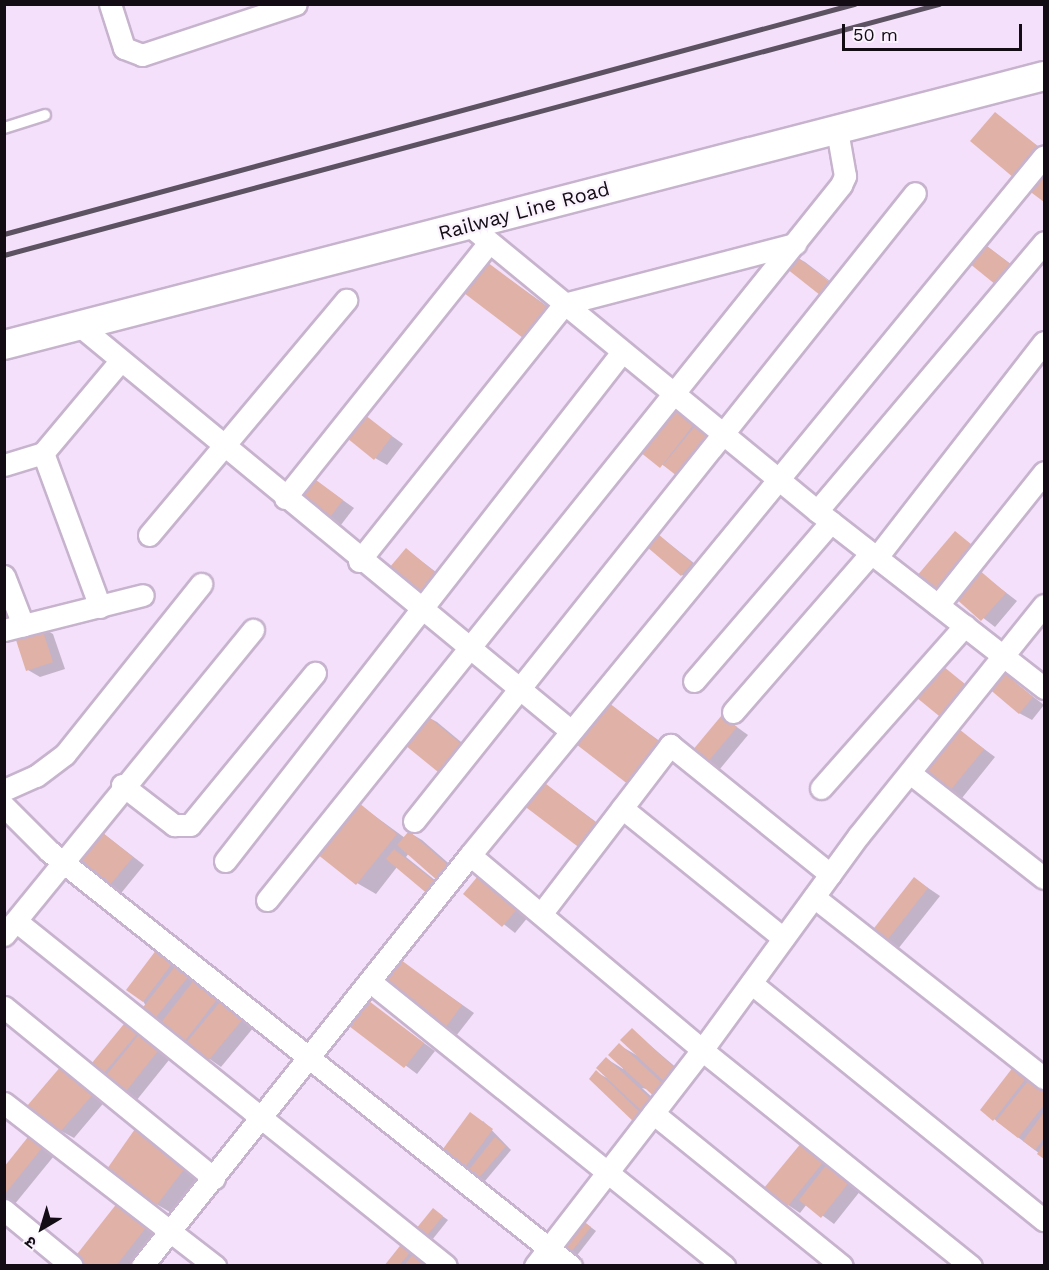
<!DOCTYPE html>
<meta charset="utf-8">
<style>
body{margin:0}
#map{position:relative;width:1049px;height:1270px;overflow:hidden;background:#f4e0fb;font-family:"Work Sans","Noto Sans Devanagari",sans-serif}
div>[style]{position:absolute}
.shadow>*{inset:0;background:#0003}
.building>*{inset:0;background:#e0b1a6}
.roads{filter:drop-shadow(2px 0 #c7b3cd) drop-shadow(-2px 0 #c7b3cd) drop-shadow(0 2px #c7b3cd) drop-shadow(0 -2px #c7b3cd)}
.lane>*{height:10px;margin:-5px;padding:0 5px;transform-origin:5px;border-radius:5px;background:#fff}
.street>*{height:21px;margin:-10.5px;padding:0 10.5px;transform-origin:10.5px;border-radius:10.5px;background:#fff}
.secondary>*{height:28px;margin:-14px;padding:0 14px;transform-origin:14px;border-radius:14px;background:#fff}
.rail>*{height:4.5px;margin:-2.25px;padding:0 2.25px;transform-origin:2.25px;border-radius:2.25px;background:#5d5261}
span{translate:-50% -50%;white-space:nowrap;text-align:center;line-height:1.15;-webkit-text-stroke:4.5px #faf2fd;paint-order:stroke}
.street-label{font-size:20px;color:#130c15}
.frame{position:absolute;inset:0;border:6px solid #130c15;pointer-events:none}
.north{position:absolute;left:12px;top:1198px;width:60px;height:60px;-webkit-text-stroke:4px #faf2fd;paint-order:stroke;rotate:218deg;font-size:16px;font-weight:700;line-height:24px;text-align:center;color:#130c15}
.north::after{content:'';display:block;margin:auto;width:21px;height:27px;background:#130c15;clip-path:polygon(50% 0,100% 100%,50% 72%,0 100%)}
.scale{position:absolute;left:842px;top:24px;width:180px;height:27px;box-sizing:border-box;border:3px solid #130c15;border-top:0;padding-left:8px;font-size:18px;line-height:21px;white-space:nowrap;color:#130c15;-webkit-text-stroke:4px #faf2fd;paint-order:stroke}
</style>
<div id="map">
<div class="shadow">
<i style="clip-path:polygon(995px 114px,1044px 151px,1035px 173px,1044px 179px,1044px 200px,1026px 186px)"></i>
<i style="clip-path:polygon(980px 241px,1028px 277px,1014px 295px,1002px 288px)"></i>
<i style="clip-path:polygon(792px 255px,805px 262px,847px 294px)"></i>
<i style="clip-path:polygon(488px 264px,565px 319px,543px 347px,524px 337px)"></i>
<i style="clip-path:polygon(669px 406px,726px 448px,695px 486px,637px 448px)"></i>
<i style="clip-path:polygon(360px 413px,403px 444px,387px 465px,375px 458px)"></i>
<i style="clip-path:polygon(313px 479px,354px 508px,337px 530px,296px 502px)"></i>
<i style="clip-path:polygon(652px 530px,704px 571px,694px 582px,682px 575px)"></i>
<i style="clip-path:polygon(955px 533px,988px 557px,978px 571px,1017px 601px,995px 627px,956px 597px)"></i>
<i style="clip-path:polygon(407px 550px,449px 582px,429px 606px)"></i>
<i style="clip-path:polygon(41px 627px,53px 634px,65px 669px,40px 677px,28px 670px)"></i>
<i style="clip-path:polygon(938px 664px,982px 697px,956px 728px,995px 757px,962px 798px,922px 768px,956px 726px,913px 693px)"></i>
<i style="clip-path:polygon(1001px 672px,1044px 705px,1032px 720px,1019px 713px)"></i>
<i style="clip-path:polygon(604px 701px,679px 755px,649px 794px,630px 783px)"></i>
<i style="clip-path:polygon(424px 715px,437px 722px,478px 756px,402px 741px)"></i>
<i style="clip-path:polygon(723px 717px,748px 735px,715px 775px,703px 768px)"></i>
<i style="clip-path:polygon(542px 782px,611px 833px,594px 855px)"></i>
<i style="clip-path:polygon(353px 800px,405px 838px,410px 833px,422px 840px,462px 875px,409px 853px,406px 857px,451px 893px,397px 867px,376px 894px,357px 883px)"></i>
<i style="clip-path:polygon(104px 834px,144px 865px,118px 897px,106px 890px)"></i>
<i style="clip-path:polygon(915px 879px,940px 896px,898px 949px,886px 942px)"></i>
<i style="clip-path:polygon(465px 894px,533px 911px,515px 933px)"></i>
<i style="clip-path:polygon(161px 946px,258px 1022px,221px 1067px,154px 1020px,143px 1001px)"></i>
<i style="clip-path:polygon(397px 959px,474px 1013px,456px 1036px,444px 1029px)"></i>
<i style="clip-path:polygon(365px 1000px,435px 1051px,417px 1074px,348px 1022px)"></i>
<i style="clip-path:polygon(129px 1021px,173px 1055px,136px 1101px,100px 1078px)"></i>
<i style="clip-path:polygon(632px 1030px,692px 1081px,682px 1091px,664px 1081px,679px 1096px,642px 1088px,667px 1111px,651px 1131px,596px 1072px,607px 1078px,607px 1059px,623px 1069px,619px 1045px,638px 1056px)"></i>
<i style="clip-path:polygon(1018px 1064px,1044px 1085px,1044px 1157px,994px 1119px)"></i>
<i style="clip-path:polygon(62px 1067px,107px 1099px,74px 1138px,61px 1131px)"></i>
<i style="clip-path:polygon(483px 1121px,511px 1150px,485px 1181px,464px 1168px)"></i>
<i style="clip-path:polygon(136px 1131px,203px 1180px,175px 1215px,156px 1204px)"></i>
<i style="clip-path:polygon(33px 1134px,58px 1151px,14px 1205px,4px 1199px,4px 1169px)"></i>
<i style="clip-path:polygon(807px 1138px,865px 1185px,834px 1224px,807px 1204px,800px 1213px,788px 1205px)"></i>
<i style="clip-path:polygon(118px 1204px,166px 1237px,143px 1266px,86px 1266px)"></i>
<i style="clip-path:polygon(434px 1210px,448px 1220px,428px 1245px,422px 1242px)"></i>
<i style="clip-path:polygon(584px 1222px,596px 1231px,575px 1258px,569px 1255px)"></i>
<i style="clip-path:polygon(420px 1246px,444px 1266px,386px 1266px)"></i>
</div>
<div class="building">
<i style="clip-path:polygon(995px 112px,1039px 147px,1014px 178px,970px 141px)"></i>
<i style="clip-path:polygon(1035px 172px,1044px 179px,1044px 202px,1024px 187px)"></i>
<i style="clip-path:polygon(979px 240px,1017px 269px,1001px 289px,964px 259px)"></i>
<i style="clip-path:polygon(792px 253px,835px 286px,825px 299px,782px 265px)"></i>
<i style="clip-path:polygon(487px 262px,547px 307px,523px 338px,464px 293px)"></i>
<i style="clip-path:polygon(669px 404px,694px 424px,660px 468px,635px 448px)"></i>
<i style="clip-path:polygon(360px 411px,392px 436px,374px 460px,342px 434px)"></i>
<i style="clip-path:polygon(696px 425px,714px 440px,682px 480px,663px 465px)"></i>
<i style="clip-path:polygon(312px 477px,343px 500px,324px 525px,294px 502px)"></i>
<i style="clip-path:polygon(651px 528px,692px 563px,681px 576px,640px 541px)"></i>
<i style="clip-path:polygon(955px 531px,977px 549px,939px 596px,916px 577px)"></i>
<i style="clip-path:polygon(406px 548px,437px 574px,415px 600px,384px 574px)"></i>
<i style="clip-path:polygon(978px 569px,1006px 593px,981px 621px,954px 597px)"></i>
<i style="clip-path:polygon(41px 625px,53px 662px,26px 671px,14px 634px)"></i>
<i style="clip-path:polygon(938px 662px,971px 689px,944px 720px,911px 693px)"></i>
<i style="clip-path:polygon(1001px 670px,1033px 697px,1019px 714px,987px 687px)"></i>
<i style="clip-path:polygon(604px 699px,661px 743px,629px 785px,572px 741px)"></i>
<i style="clip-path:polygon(424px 713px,466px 748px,443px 776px,400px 741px)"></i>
<i style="clip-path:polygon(722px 715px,737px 727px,702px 769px,687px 757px)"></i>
<i style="clip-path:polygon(954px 725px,984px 749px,949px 792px,920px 769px)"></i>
<i style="clip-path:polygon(541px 780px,599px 825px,581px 849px,523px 805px)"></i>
<i style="clip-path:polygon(353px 798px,397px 834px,356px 885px,312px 850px)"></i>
<i style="clip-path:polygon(409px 831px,450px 867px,438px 881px,397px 845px)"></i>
<i style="clip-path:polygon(103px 833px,133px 857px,105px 891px,75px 867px)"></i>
<i style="clip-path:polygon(394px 849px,439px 885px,430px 896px,386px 859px)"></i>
<i style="clip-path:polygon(483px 870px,522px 903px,502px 927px,463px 894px)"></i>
<i style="clip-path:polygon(914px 877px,928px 888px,885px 943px,871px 932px)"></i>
<i style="clip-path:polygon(160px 945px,177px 957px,143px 1002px,126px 990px)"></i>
<i style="clip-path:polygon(397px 957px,462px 1005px,443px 1031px,378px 983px)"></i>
<i style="clip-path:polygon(182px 958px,195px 968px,153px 1021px,140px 1011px)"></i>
<i style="clip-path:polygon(198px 975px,222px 993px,184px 1042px,160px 1024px)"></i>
<i style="clip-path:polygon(225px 996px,247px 1014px,208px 1061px,186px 1043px)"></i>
<i style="clip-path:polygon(365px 998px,424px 1043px,404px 1068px,345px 1023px)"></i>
<i style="clip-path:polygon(128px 1019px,141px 1029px,99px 1079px,87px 1069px)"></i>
<i style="clip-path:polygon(632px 1028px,680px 1073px,668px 1085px,620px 1040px)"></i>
<i style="clip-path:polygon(141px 1032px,161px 1047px,123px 1095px,103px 1079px)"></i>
<i style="clip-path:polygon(619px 1043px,667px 1088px,657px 1099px,608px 1055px)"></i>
<i style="clip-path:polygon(606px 1057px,655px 1103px,645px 1114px,596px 1068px)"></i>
<i style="clip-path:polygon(1017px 1062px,1030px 1073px,993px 1121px,980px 1110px)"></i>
<i style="clip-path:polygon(62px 1065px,96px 1091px,60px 1132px,27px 1106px)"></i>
<i style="clip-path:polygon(596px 1070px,644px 1116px,637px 1125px,589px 1079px)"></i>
<i style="clip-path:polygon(1032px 1076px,1044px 1086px,1044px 1105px,1018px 1138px,996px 1121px)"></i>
<i style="clip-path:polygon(470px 1112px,493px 1129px,463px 1170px,440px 1153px)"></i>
<i style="clip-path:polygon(1044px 1112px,1044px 1138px,1035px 1150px,1023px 1141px)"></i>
<i style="clip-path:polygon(135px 1129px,185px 1168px,156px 1206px,107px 1169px)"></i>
<i style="clip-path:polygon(32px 1132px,46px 1143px,4px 1195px,4px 1167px)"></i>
<i style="clip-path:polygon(807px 1136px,829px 1155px,787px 1207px,764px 1188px)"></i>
<i style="clip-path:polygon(495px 1137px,506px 1146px,478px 1179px,468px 1171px)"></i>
<i style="clip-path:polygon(1044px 1143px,1044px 1159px,1037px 1154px)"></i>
<i style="clip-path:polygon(831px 1159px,853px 1177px,821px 1218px,799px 1200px)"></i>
<i style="clip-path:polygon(118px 1202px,148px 1225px,116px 1266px,83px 1266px,74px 1258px)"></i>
<i style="clip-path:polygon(433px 1208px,443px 1216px,421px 1243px,411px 1235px)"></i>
<i style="clip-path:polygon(578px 1217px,591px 1227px,568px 1256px,555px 1246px)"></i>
<i style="clip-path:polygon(407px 1237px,417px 1244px,399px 1266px,384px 1266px)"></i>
<i style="clip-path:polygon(419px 1246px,433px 1257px,426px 1266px,404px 1266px)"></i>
</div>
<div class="roads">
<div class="lane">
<i style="left:4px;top:128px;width:43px;rotate:-17.6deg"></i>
</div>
<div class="street">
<i style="left:110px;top:4px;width:46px;rotate:72.3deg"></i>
<i style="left:124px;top:48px;width:19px;rotate:21deg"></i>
<i style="left:142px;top:55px;width:162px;rotate:-18.3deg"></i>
<i style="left:469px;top:225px;width:450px;rotate:39.4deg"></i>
<i style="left:817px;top:511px;width:288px;rotate:37.9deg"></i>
<i style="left:80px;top:326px;width:636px;rotate:39.52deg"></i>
<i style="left:4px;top:465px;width:41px;rotate:-17.1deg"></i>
<i style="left:285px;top:498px;width:327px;rotate:-51.4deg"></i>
<i style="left:817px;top:511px;width:352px;rotate:-49.8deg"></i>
<i style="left:149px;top:535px;width:307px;rotate:-50deg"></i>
<i style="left:877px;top:557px;width:272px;rotate:-52.2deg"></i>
<i style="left:359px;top:561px;width:329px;rotate:-51.4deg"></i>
<i style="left:564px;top:304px;width:239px;rotate:-14.6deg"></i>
<i style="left:4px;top:576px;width:53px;rotate:68.8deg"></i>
<i style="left:938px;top:605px;width:170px;rotate:-51.4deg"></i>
<i style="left:100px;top:607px;width:164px;rotate:-110.3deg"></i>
<i style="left:43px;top:453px;width:121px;rotate:-50deg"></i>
<i style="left:4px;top:630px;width:143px;rotate:-14.1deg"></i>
<i style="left:694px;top:681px;width:210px;rotate:-49.3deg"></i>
<i style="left:733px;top:712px;width:211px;rotate:-49deg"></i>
<i style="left:910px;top:773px;width:170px;rotate:38.1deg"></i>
<i style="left:122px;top:785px;width:66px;rotate:37.6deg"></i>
<i style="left:174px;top:825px;width:16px"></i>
<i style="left:190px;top:825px;width:197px;rotate:-50.6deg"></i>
<i style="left:821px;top:788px;width:217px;rotate:-48.5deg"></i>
<i style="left:4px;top:790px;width:35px;rotate:-24deg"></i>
<i style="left:36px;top:776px;width:36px;rotate:-37deg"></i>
<i style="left:65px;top:754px;width:218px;rotate:-51.3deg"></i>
<i style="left:4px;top:806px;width:64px;rotate:45deg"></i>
<i style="left:49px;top:851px;width:667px;rotate:38.49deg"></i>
<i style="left:622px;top:808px;width:207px;rotate:38.9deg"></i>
<i style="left:414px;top:821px;width:803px;rotate:-51.42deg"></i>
<i style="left:470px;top:855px;width:904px;rotate:-50.61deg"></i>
<i style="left:225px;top:861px;width:646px;rotate:-52.05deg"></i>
<i style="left:814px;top:897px;width:293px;rotate:38.2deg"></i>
<i style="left:267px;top:900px;width:917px;rotate:-51.24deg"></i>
<i style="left:841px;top:185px;width:10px;rotate:-66deg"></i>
<i style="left:845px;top:176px;width:47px;rotate:-99.9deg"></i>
<i style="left:541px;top:914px;width:213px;rotate:-52.6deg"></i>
<i style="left:670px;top:745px;width:206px;rotate:38.9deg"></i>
<i style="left:16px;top:921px;width:551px;rotate:38.74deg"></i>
<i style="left:4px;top:935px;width:394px;rotate:-50.8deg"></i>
<i style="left:372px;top:983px;width:452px;rotate:38.8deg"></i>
<i style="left:751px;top:983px;width:377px;rotate:39deg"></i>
<i style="left:4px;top:1007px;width:271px;rotate:39.2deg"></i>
<i style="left:4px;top:1103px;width:267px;rotate:37.7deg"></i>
<i style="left:653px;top:1113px;width:243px;rotate:39deg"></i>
<i style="left:4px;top:1210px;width:88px;rotate:39.5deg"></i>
<i style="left:142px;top:1266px;width:526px;rotate:-51.41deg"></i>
<i style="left:470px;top:855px;width:303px;rotate:40deg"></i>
<i style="left:702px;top:1050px;width:266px;rotate:-53.9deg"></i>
<i style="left:859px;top:835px;width:295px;rotate:-51.2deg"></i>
<i style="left:535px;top:1266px;width:273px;rotate:-52.3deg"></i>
<i style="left:702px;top:1050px;width:345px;rotate:38.8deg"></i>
</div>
<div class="secondary">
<i style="left:4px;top:345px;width:1074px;rotate:-14.5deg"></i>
</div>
</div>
<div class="rail">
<i style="left:4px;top:234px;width:881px;rotate:-15.14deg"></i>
<i style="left:4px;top:255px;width:968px;rotate:-15.03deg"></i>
</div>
<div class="street-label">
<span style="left:524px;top:211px;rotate:-15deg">Railway Line Road</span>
</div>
<div class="frame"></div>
<div class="north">उ</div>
<div class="scale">50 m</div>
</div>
